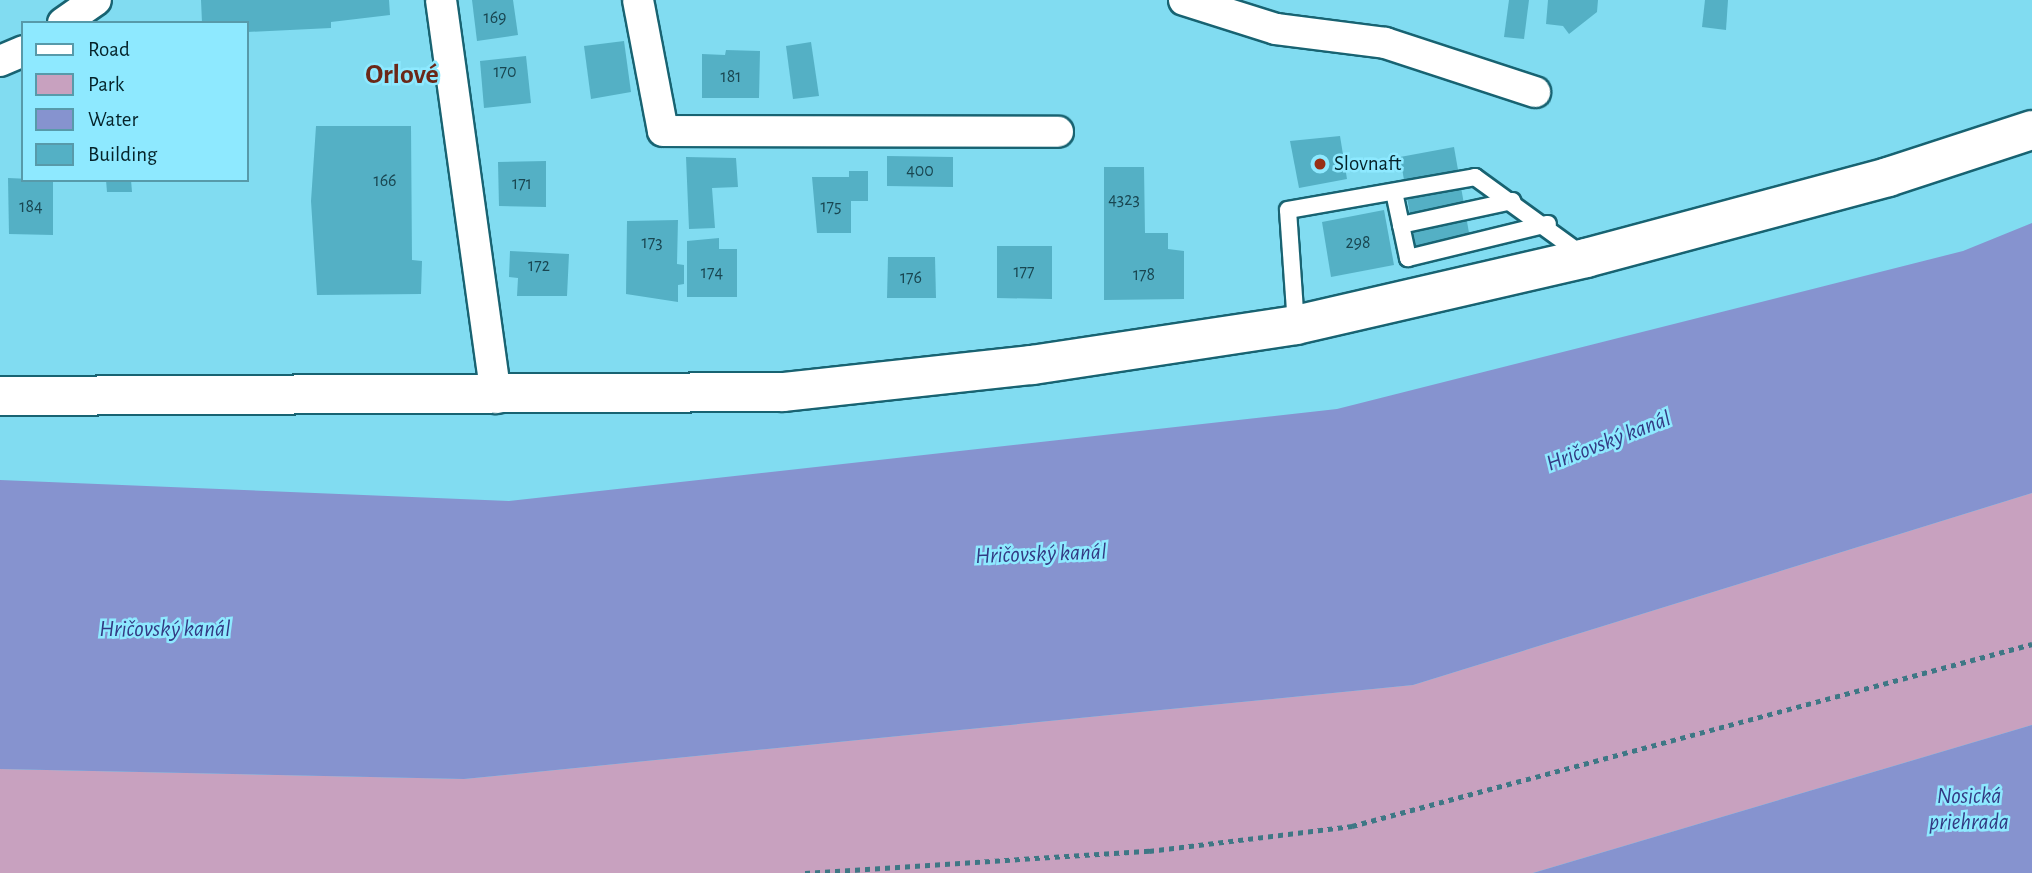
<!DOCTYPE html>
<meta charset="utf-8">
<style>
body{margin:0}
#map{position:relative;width:2032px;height:873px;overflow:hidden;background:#81dcf1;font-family:"Alegreya Sans",sans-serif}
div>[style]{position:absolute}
.green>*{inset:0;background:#c8a1bf}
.water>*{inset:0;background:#8693cf}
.building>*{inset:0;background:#54b0c5}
.path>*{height:4.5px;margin-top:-2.25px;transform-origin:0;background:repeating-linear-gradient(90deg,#3e7785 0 5px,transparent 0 10px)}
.roads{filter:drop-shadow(2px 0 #186372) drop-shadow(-2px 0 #186372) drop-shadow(0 2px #186372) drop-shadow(0 -2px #186372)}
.lane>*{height:16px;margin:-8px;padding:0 8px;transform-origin:8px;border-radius:8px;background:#fff}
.street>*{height:30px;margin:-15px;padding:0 15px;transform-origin:15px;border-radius:15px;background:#fff}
.secondary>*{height:38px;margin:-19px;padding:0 19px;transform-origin:19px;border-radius:19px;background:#fff}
.dots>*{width:19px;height:19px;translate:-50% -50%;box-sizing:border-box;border:4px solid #8ee9ff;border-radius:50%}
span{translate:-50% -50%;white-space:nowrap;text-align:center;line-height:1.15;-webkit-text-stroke:5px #8ee9ff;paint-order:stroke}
.number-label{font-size:18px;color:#194651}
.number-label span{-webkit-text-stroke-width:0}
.poi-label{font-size:21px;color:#05232a}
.left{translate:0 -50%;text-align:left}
.water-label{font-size:23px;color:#333a83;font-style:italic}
.district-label{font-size:28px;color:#6b2818;font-weight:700}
.legend{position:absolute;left:21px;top:21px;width:228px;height:161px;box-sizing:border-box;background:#8ee9ff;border:2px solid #579aaa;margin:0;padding:9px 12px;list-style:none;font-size:21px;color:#05232a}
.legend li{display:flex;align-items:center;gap:14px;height:35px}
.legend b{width:35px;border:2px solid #579aaa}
</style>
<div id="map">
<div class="green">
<i style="clip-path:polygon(2032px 493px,2032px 725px,1533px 873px,0 873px,0 769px,464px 779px,1413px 685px)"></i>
</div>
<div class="water">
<i style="clip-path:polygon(2032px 223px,2032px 493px,1413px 685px,464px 779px,0 769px,0 480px,509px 501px,1337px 409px,1963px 251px)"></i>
<i style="clip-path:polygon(2032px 725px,2032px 873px,1533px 873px)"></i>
</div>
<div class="building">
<i style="clip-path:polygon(201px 0,389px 0,390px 15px,331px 22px,331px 28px,247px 32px,247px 23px,202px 23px)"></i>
<i style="clip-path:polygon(472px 0,513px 0,518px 35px,477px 41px)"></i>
<i style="clip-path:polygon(1509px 0,1529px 0,1524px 39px,1504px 37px)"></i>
<i style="clip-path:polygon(1548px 0,1598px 0,1597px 12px,1569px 34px,1563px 26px,1546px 24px)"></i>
<i style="clip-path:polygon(1705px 0,1728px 0,1726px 30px,1702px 27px)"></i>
<i style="clip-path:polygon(624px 41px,631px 92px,591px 99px,584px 46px)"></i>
<i style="clip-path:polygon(811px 42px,819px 96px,793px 99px,786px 46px)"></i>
<i style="clip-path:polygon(726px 50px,760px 51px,759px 98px,702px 98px,702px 54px,725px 55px)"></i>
<i style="clip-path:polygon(526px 56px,531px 103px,484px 108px,480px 61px)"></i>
<i style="clip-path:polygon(316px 126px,411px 126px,412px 260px,422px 261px,421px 294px,317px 295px,311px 201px)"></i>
<i style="clip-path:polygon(1340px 136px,1347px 179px,1299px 188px,1290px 141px)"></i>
<i style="clip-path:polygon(1454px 147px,1472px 250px,1418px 260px,1400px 157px)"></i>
<i style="clip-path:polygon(887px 156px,953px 157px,953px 187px,887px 186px)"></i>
<i style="clip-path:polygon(686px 157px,736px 158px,738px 187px,712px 188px,715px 228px,689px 229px)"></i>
<i style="clip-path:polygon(546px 161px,546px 207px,499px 206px,498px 162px)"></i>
<i style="clip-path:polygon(1104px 167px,1144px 167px,1145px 233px,1168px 233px,1168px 249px,1184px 251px,1184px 299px,1104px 300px)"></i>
<i style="clip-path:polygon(849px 171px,868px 171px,868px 201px,851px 201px,851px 233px,817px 233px,812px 177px,849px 177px)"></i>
<i style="clip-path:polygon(8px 178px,53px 180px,53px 235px,9px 234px)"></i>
<i style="clip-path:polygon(106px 180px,131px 180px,132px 192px,107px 192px)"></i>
<i style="clip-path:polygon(1384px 210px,1394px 265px,1331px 277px,1322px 222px)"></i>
<i style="clip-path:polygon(678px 220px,677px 264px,684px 265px,684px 284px,678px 285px,678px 302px,626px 294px,627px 221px)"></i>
<i style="clip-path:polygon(719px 238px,719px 249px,737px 249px,737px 297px,687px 297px,687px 241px)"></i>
<i style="clip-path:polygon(997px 246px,1052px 246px,1052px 299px,997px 298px)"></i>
<i style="clip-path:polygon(510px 251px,569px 254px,567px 296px,517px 296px,518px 278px,509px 277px)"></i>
<i style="clip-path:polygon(888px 257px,935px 257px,936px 298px,887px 298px)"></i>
</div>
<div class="path">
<i style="left:805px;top:873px;width:345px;rotate:-3.7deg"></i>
<i style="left:1149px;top:851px;width:205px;rotate:-7deg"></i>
<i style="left:1352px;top:826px;width:704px;rotate:-14.98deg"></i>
</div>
<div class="roads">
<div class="lane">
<i style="left:1394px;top:192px;width:34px;rotate:78deg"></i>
<i style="left:1401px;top:225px;width:114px;rotate:-12.2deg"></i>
<i style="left:1401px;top:225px;width:34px;rotate:78deg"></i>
<i style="left:1408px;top:258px;width:144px;rotate:-13.7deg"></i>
<i style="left:1296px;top:325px;width:115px;rotate:-94deg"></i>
<i style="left:1288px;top:210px;width:190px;rotate:-10deg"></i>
<i style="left:1475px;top:177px;width:135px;rotate:35.9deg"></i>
</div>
<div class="street">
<i style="left:441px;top:0;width:402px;rotate:82.1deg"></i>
<i style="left:638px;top:0;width:133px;rotate:79.2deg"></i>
<i style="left:663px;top:131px;width:395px;rotate:0.1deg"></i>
<i style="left:1184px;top:0;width:96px;rotate:17.5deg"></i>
<i style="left:1276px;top:29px;width:110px;rotate:7.3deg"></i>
<i style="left:1385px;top:43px;width:158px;rotate:18.1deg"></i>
<i style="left:63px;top:23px;width:40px;rotate:-34.9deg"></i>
<i style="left:0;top:61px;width:25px;rotate:-23deg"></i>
</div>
<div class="secondary">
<i style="left:0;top:396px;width:783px;rotate:-0.29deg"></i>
<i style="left:783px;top:392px;width:250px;rotate:-6.2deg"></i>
<i style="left:1032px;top:365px;width:267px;rotate:-8.6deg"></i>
<i style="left:1296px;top:325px;width:298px;rotate:-13deg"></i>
<i style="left:1586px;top:258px;width:313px;rotate:-15deg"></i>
<i style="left:1888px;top:177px;width:151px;rotate:-18.1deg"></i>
</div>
</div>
<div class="dots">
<i style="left:1320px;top:164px;background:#983016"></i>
</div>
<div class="number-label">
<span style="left:495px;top:18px">169</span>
<span style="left:505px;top:72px">170</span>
<span style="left:731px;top:77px">181</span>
<span style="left:920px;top:171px">400</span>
<span style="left:385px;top:181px">166</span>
<span style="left:522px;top:184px">171</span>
<span style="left:1124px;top:200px">4323</span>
<span style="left:31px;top:207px">184</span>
<span style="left:831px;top:207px">175</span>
<span style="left:652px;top:243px">173</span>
<span style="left:1358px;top:243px">298</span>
<span style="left:539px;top:266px">172</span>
<span style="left:1024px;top:272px">177</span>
<span style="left:712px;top:273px">174</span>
<span style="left:1144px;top:275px">178</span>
<span style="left:911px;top:278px">176</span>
</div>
<div class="poi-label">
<span class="left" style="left:1334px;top:164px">Slovnaft</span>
</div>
<div class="water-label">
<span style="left:1609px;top:442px;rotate:-21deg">Hričovský kanál</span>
<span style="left:1041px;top:555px;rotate:-2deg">Hričovský kanál</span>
<span style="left:165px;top:630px">Hričovský kanál</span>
<span style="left:1969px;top:810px">Nosická<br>priehrada</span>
</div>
<div class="district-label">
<span style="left:402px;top:75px">Orlové</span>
</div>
<ul class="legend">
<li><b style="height:9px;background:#fff"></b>Road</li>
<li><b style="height:19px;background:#c8a1bf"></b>Park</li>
<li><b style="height:19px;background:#8693cf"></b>Water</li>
<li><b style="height:19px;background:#54b0c5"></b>Building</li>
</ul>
</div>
